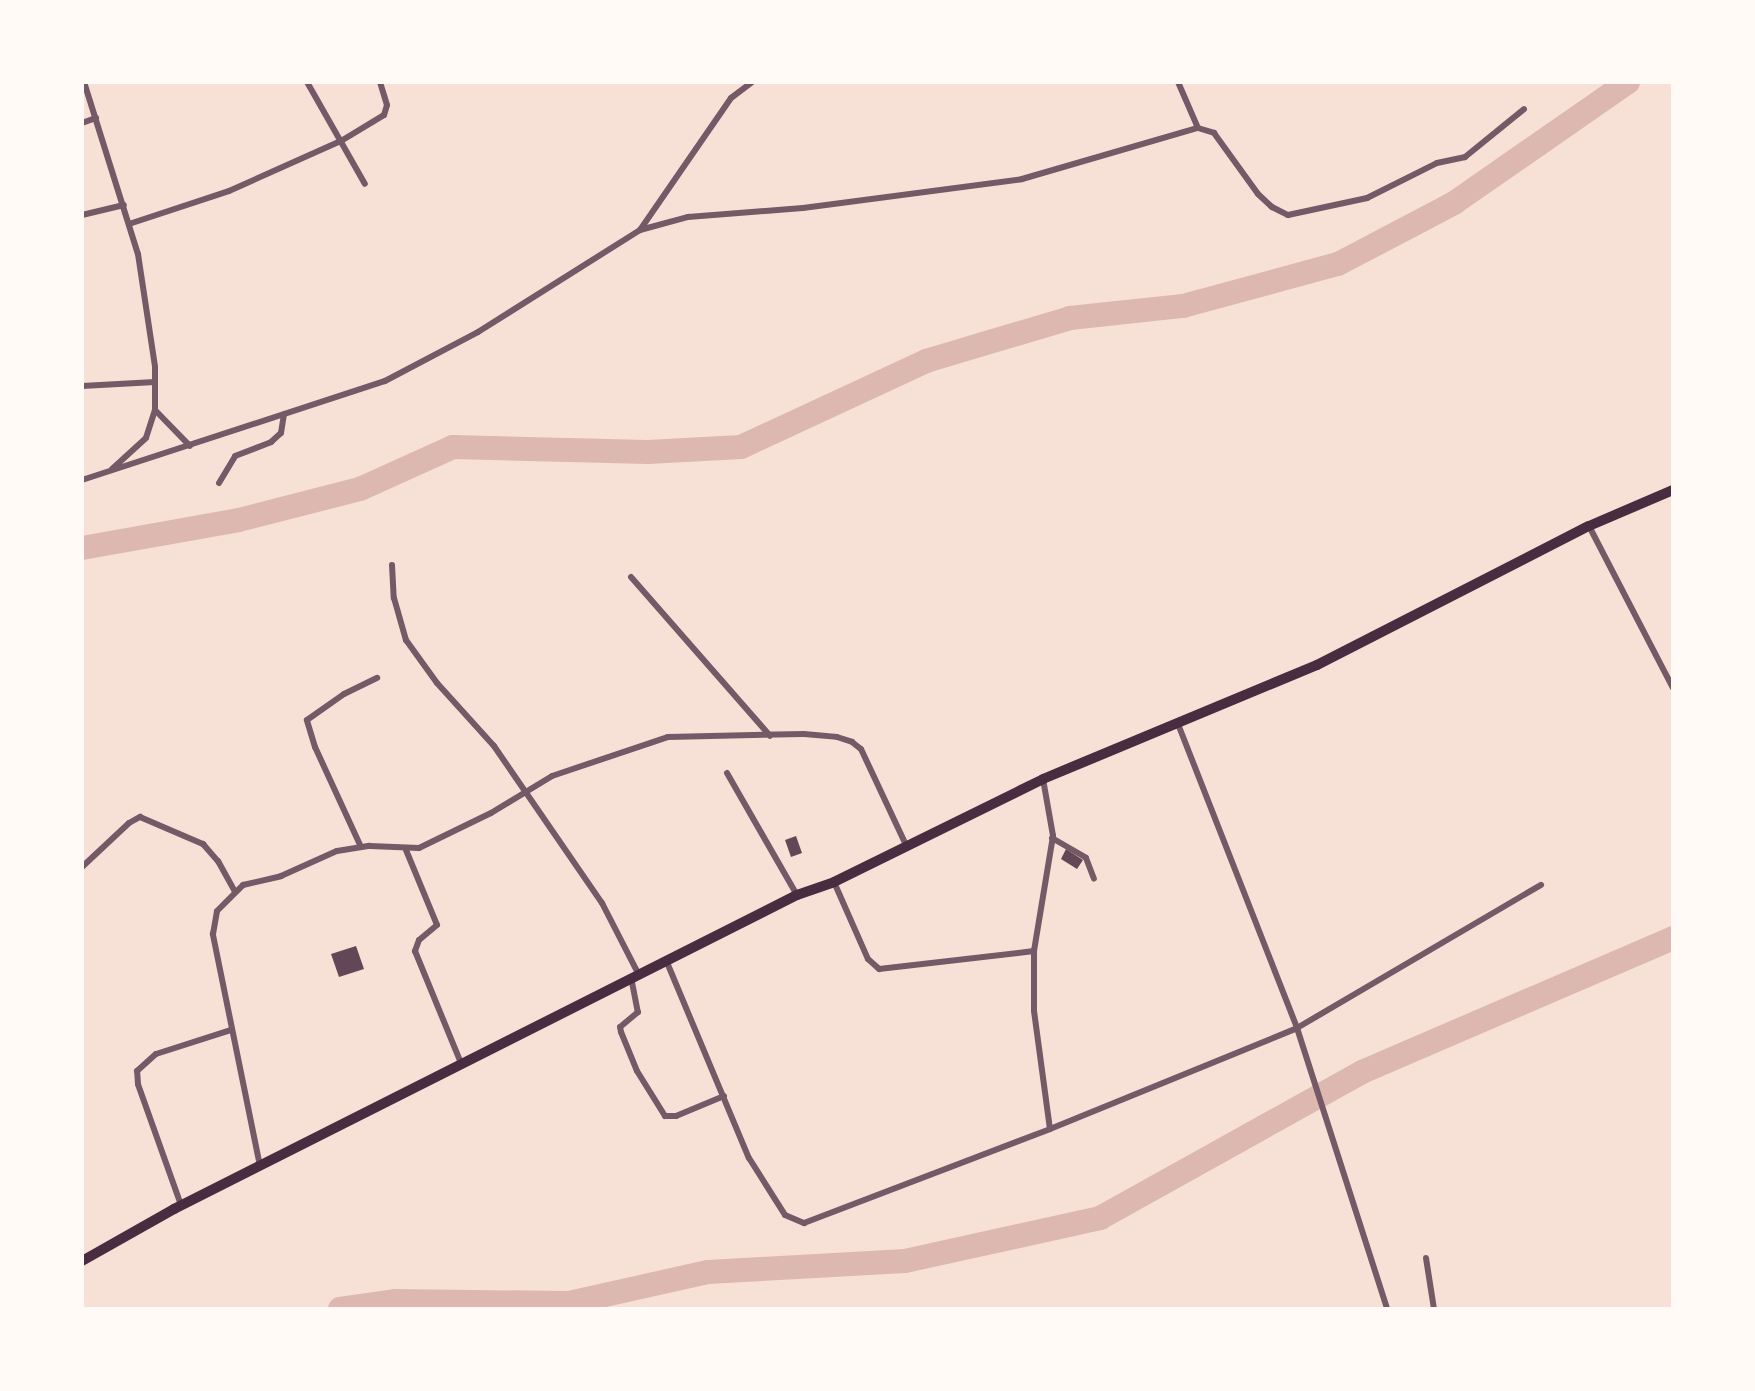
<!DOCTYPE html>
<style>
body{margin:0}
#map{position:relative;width:1755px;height:1391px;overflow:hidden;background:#f7e1d7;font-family:"Playfair Display",serif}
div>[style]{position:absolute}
.river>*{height:24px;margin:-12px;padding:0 12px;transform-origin:12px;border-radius:12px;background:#dcb8b0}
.building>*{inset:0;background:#644757}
.minor>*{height:6px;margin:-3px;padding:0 3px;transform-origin:3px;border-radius:3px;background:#755966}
.primary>*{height:10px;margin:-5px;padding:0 5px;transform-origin:5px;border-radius:5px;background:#4a2c40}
span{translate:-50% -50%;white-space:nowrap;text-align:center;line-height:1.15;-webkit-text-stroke:6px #fffaf5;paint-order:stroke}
.frame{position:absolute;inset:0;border:84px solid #fffaf5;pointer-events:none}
</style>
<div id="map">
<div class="river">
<i style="left:82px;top:548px;width:159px;rotate:-10.1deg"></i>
<i style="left:239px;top:520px;width:125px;rotate:-14.4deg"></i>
<i style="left:360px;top:489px;width:102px;rotate:-24.3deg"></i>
<i style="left:453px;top:447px;width:195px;rotate:1.5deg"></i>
<i style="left:648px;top:452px;width:93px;rotate:-3.1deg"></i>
<i style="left:741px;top:447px;width:204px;rotate:-24.9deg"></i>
<i style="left:926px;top:361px;width:150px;rotate:-16.6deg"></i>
<i style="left:1070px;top:318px;width:114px;rotate:-6.1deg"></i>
<i style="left:1183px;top:306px;width:161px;rotate:-15.2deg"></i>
<i style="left:1338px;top:264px;width:131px;rotate:-27.7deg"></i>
<i style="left:1454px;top:203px;width:212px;rotate:-34.8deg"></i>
<i style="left:340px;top:1309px;width:57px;rotate:-8.1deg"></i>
<i style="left:396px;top:1301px;width:173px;rotate:0.7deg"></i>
<i style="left:569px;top:1303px;width:142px;rotate:-12.6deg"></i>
<i style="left:708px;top:1272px;width:197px;rotate:-3.2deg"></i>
<i style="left:905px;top:1261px;width:200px;rotate:-12.4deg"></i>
<i style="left:1100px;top:1218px;width:300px;rotate:-29.1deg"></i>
<i style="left:1362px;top:1072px;width:339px;rotate:-23.3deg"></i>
</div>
<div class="building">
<i style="clip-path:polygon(796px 836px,802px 853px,791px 857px,785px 840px)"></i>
<i style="clip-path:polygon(1066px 849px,1083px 860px,1077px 869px,1061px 859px)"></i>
<i style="clip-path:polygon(356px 946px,364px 969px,339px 977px,331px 954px)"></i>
</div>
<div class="minor">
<i style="left:84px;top:82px;width:180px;rotate:72.6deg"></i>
<i style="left:138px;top:254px;width:114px;rotate:81.4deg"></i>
<i style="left:155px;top:367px;width:43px;rotate:90deg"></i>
<i style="left:155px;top:410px;width:29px;rotate:108deg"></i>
<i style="left:146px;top:438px;width:46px;rotate:137.6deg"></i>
<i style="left:307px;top:82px;width:117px;rotate:60.4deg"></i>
<i style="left:1178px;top:82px;width:50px;rotate:66.5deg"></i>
<i style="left:82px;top:123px;width:15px;rotate:-20deg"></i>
<i style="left:82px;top:215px;width:43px;rotate:-13.4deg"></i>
<i style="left:129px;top:224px;width:105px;rotate:-18.3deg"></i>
<i style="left:229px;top:191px;width:123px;rotate:-24.1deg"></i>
<i style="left:341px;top:141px;width:50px;rotate:-31.2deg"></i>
<i style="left:384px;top:115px;width:10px;rotate:-73deg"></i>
<i style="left:387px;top:105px;width:24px;rotate:-107deg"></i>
<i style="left:640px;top:230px;width:160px;rotate:-55.4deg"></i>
<i style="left:731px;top:98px;width:26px;rotate:-37deg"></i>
<i style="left:82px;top:386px;width:73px;rotate:-3.1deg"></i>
<i style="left:155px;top:410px;width:50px;rotate:45.8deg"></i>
<i style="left:82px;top:480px;width:319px;rotate:-18.1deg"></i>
<i style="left:385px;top:381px;width:105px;rotate:-27.8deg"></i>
<i style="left:478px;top:332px;width:191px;rotate:-32.2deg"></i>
<i style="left:640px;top:230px;width:50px;rotate:-15.2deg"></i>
<i style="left:688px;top:217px;width:115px;rotate:-4.5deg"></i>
<i style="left:803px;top:208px;width:221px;rotate:-7.5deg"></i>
<i style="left:1022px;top:179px;width:183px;rotate:-16.2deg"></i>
<i style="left:1198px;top:128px;width:17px;rotate:17deg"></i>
<i style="left:1214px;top:133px;width:75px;rotate:54.2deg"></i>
<i style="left:1258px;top:194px;width:19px;rotate:43deg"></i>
<i style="left:1272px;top:207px;width:18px;rotate:27deg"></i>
<i style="left:1288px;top:215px;width:81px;rotate:-12.1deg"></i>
<i style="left:1367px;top:198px;width:78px;rotate:-26.6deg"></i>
<i style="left:1437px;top:163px;width:29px;rotate:-12deg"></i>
<i style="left:1465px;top:157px;width:76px;rotate:-39.1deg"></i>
<i style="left:219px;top:483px;width:31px;rotate:-59deg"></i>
<i style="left:235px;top:456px;width:39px;rotate:-21deg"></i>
<i style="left:271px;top:442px;width:13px;rotate:-42deg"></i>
<i style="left:281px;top:433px;width:19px;rotate:-81deg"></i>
<i style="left:1589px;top:526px;width:182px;rotate:62.6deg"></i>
<i style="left:392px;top:565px;width:33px;rotate:87deg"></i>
<i style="left:394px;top:598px;width:44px;rotate:74.1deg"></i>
<i style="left:406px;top:640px;width:53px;rotate:54.2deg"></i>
<i style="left:437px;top:683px;width:85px;rotate:47.9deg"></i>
<i style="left:494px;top:746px;width:191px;rotate:55.5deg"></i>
<i style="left:602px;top:903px;width:79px;rotate:62.8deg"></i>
<i style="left:631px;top:577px;width:211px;rotate:48.8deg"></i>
<i style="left:1178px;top:724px;width:326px;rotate:68.6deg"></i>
<i style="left:1297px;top:1028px;width:295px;rotate:72.2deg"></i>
<i style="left:727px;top:773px;width:141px;rotate:60.2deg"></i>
<i style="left:1043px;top:779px;width:58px;rotate:80deg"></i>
<i style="left:1053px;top:836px;width:117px;rotate:99.4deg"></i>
<i style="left:1034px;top:951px;width:60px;rotate:90deg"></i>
<i style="left:1034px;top:1011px;width:119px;rotate:82.3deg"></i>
<i style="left:1052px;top:838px;width:39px;rotate:30deg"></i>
<i style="left:1086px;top:858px;width:22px;rotate:69deg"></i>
<i style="left:361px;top:847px;width:110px;rotate:-114.7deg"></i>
<i style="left:315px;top:747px;width:28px;rotate:-107deg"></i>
<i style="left:307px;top:720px;width:45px;rotate:-35.1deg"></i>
<i style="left:344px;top:694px;width:37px;rotate:-26deg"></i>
<i style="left:406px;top:850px;width:81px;rotate:67.5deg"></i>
<i style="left:437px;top:925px;width:23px;rotate:140deg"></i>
<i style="left:419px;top:940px;width:12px;rotate:110deg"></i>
<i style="left:415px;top:951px;width:121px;rotate:67.7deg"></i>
<i style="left:82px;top:867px;width:64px;rotate:-43.1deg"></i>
<i style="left:129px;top:823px;width:13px;rotate:-29deg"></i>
<i style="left:140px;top:817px;width:69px;rotate:23.2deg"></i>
<i style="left:203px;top:844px;width:23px;rotate:49deg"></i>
<i style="left:218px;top:861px;width:35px;rotate:61deg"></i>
<i style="left:834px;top:882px;width:84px;rotate:66.2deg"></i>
<i style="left:868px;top:959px;width:15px;rotate:42deg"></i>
<i style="left:879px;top:969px;width:156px;rotate:-6.6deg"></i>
<i style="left:666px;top:960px;width:215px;rotate:67.3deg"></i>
<i style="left:749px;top:1158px;width:67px;rotate:57.7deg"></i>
<i style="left:785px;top:1215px;width:21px;rotate:23deg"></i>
<i style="left:804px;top:1223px;width:263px;rotate:-20.9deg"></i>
<i style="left:1050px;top:1129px;width:267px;rotate:-22.2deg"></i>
<i style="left:1297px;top:1028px;width:283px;rotate:-30.4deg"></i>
<i style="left:631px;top:977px;width:36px;rotate:79deg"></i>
<i style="left:638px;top:1012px;width:23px;rotate:140deg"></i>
<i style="left:620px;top:1027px;width:5px;rotate:79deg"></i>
<i style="left:621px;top:1032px;width:42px;rotate:67.7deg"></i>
<i style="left:637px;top:1071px;width:53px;rotate:58.1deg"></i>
<i style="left:665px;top:1116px;width:11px"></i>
<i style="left:676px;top:1116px;width:52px;rotate:-22.6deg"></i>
<i style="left:260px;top:1166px;width:237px;rotate:-101.5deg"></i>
<i style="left:213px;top:934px;width:23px;rotate:-80deg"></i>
<i style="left:217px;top:911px;width:37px;rotate:-45deg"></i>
<i style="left:243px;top:885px;width:39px;rotate:-13deg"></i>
<i style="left:281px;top:876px;width:61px;rotate:-24.1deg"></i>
<i style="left:337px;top:851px;width:33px;rotate:-9deg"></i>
<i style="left:370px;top:846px;width:49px;rotate:2.3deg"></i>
<i style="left:419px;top:848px;width:80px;rotate:-25.9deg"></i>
<i style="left:491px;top:813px;width:71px;rotate:-31.2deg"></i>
<i style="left:552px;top:776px;width:122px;rotate:-18.6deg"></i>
<i style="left:668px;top:737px;width:136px;rotate:-1.3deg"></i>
<i style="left:804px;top:734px;width:33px;rotate:5deg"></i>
<i style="left:837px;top:737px;width:16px;rotate:18deg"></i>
<i style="left:852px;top:742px;width:11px;rotate:38deg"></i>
<i style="left:861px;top:749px;width:108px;rotate:64.9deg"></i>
<i style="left:181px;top:1205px;width:128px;rotate:-109.6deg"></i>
<i style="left:138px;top:1084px;width:13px;rotate:-94deg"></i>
<i style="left:137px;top:1071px;width:25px;rotate:-42deg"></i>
<i style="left:156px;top:1054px;width:79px;rotate:-17.7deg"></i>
<i style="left:1426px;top:1258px;width:52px;rotate:81.1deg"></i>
</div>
<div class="primary">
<i style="left:82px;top:1261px;width:106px;rotate:-29.5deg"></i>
<i style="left:174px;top:1209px;width:698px;rotate:-26.75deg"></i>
<i style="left:797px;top:895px;width:39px;rotate:-19deg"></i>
<i style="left:834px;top:882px;width:233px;rotate:-26.2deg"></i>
<i style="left:1043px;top:779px;width:297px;rotate:-22.6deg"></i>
<i style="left:1317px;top:665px;width:305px;rotate:-27.1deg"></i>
<i style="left:1589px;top:526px;width:91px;rotate:-23.2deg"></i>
</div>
<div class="frame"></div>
</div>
